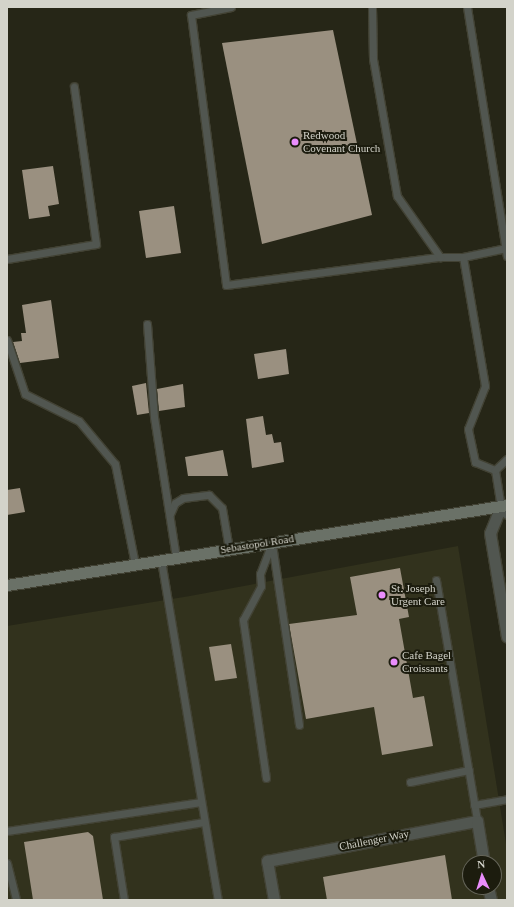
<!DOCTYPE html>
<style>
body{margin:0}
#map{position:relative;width:514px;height:907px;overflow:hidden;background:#262617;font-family:Georgia,serif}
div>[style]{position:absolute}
.built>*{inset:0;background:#32321d}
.building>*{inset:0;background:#9a9080}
.roads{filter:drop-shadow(1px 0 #424234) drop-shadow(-1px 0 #424234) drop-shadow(0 1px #424234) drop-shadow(0 -1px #424234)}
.service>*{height:7px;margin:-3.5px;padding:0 3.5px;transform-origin:3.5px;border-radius:3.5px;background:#515650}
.minor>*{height:11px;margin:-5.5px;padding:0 5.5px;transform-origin:5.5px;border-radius:5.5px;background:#515650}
.tertiary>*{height:11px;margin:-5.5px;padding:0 5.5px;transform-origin:5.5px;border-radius:5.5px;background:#515650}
.secondary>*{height:11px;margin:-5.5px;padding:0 5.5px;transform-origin:5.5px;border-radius:5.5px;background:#6a7167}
.dots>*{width:11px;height:11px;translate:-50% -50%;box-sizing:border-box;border:2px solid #1c1c0e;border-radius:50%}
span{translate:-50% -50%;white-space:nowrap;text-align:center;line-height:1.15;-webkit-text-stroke:4px #1c1c0e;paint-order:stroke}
.poi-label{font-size:11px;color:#d3d3ca}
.left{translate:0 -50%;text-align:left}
.street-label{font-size:11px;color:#d3d3ca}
.frame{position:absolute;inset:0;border:8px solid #d3d3ca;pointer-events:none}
.north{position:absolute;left:462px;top:855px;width:40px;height:40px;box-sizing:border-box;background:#1c1c0e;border:1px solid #656559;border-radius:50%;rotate:356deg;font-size:11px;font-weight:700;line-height:16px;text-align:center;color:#d3d3ca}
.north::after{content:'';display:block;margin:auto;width:14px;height:18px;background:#ea8dfc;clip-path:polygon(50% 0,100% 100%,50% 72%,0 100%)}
</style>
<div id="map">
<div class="built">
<i style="clip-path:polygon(evenodd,458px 546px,507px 850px,507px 900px,7px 900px,7px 626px,190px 596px,458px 546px,470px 863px,494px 863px,494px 887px,470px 887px,470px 863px)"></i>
</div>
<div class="building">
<i style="clip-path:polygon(333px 30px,372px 215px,262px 244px,222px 43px)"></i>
<i style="clip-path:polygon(53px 166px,59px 204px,48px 206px,50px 216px,29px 219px,22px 170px)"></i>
<i style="clip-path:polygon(174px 206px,181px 253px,146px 258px,139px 211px)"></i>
<i style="clip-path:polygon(51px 300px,59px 358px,20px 363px,13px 342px,22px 341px,21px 333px,26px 333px,22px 305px)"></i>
<i style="clip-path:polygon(286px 349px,289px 374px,258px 379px,254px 354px)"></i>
<i style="clip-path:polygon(146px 383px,149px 413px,137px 415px,132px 386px)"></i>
<i style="clip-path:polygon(183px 384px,185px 407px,159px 411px,157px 389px)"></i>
<i style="clip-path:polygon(263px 416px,266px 435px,272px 434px,274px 443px,281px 442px,284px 462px,252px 468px,246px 419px)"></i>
<i style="clip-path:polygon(223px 450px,228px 476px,188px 476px,185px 457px)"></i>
<i style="clip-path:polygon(20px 488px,25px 512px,7px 515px,7px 490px)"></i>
<i style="clip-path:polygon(400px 568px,409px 617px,399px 619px,413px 698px,424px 696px,433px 746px,382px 755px,374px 707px,306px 719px,289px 624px,357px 615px,350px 577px)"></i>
<i style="clip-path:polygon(231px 644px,237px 678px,215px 681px,209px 647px)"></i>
<i style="clip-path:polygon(88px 832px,93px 836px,103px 900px,33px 900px,24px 842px)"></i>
<i style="clip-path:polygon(445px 855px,452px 900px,327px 900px,323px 877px)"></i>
</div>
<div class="roads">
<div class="service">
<i style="left:231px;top:7px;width:41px;rotate:168.7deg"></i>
<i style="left:191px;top:15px;width:272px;rotate:82.6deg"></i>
<i style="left:226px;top:285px;width:216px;rotate:-7.5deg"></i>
<i style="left:440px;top:257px;width:23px"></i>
<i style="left:463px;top:257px;width:44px;rotate:-11.8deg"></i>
<i style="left:372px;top:7px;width:52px;rotate:88.9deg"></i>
<i style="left:373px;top:59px;width:139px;rotate:80.1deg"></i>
<i style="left:397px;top:196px;width:75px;rotate:54.8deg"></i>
<i style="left:467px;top:7px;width:252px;rotate:80.9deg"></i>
<i style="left:463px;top:257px;width:131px;rotate:80.3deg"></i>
<i style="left:485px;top:386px;width:46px;rotate:111.6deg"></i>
<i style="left:468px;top:429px;width:34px;rotate:78deg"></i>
<i style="left:475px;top:462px;width:22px;rotate:22deg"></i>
<i style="left:7px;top:259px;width:90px;rotate:-9.6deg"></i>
<i style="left:96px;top:244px;width:159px;rotate:-98deg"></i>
<i style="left:147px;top:324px;width:93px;rotate:85.7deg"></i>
<i style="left:154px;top:417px;width:142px;rotate:81.1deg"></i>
<i style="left:7px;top:340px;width:57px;rotate:71.6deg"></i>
<i style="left:25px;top:394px;width:60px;rotate:26.6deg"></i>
<i style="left:79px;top:421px;width:56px;rotate:50.1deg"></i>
<i style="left:115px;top:464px;width:102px;rotate:78.7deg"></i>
<i style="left:495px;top:470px;width:36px;rotate:81deg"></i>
<i style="left:495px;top:470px;width:16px;rotate:-43deg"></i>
<i style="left:170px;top:514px;width:12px;rotate:-66deg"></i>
<i style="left:175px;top:503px;width:9px;rotate:-32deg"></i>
<i style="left:183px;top:498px;width:26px;rotate:-7deg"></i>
<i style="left:209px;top:495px;width:18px;rotate:45deg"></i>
<i style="left:222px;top:508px;width:42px;rotate:80.3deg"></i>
<i style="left:272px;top:544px;width:183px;rotate:81.5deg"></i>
<i style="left:161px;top:560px;width:345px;rotate:80.5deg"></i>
<i style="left:436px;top:580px;width:244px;rotate:80.3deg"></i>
<i style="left:266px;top:778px;width:160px;rotate:-98.3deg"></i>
<i style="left:243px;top:620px;width:38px;rotate:-62deg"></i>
<i style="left:261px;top:586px;width:12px;rotate:-95deg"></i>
<i style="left:260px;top:574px;width:34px;rotate:-69deg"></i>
<i style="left:410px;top:782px;width:60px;rotate:-11.5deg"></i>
<i style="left:474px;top:805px;width:34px;rotate:-10deg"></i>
<i style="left:7px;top:831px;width:196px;rotate:-8.5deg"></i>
<i style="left:7px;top:863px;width:38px;rotate:76deg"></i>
<i style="left:124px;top:900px;width:64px;rotate:-99deg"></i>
<i style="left:114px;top:837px;width:91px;rotate:-9.5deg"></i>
</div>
<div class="minor">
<i style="left:488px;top:887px;width:13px;rotate:77deg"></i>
<i style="left:274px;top:900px;width:40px;rotate:-100deg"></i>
<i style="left:267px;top:861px;width:214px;rotate:-10.8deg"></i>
<i style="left:477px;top:821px;width:43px;rotate:80.5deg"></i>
</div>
<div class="tertiary">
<i style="left:507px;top:513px;width:9px;rotate:-131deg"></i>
<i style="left:501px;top:506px;width:29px;rotate:112deg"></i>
<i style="left:490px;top:533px;width:105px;rotate:80.7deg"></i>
</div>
<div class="secondary">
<i style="left:7px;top:585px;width:506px;rotate:-9.09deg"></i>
</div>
</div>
<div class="dots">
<i style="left:295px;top:142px;background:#ea8dfc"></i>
<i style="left:382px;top:595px;background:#ea8dfc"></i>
<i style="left:394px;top:662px;background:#ea8dfc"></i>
</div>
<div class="poi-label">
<span class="left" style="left:303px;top:142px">Redwood<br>Covenant Church</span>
<span class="left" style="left:391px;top:595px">St. Joseph<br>Urgent Care</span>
<span class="left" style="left:402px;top:662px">Cafe Bagel<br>Croissants</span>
</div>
<div class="street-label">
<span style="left:257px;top:544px;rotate:-9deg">Sebastopol Road</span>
<span style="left:374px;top:840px;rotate:-11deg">Challenger Way</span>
</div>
<div class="frame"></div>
<div class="north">N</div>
</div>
